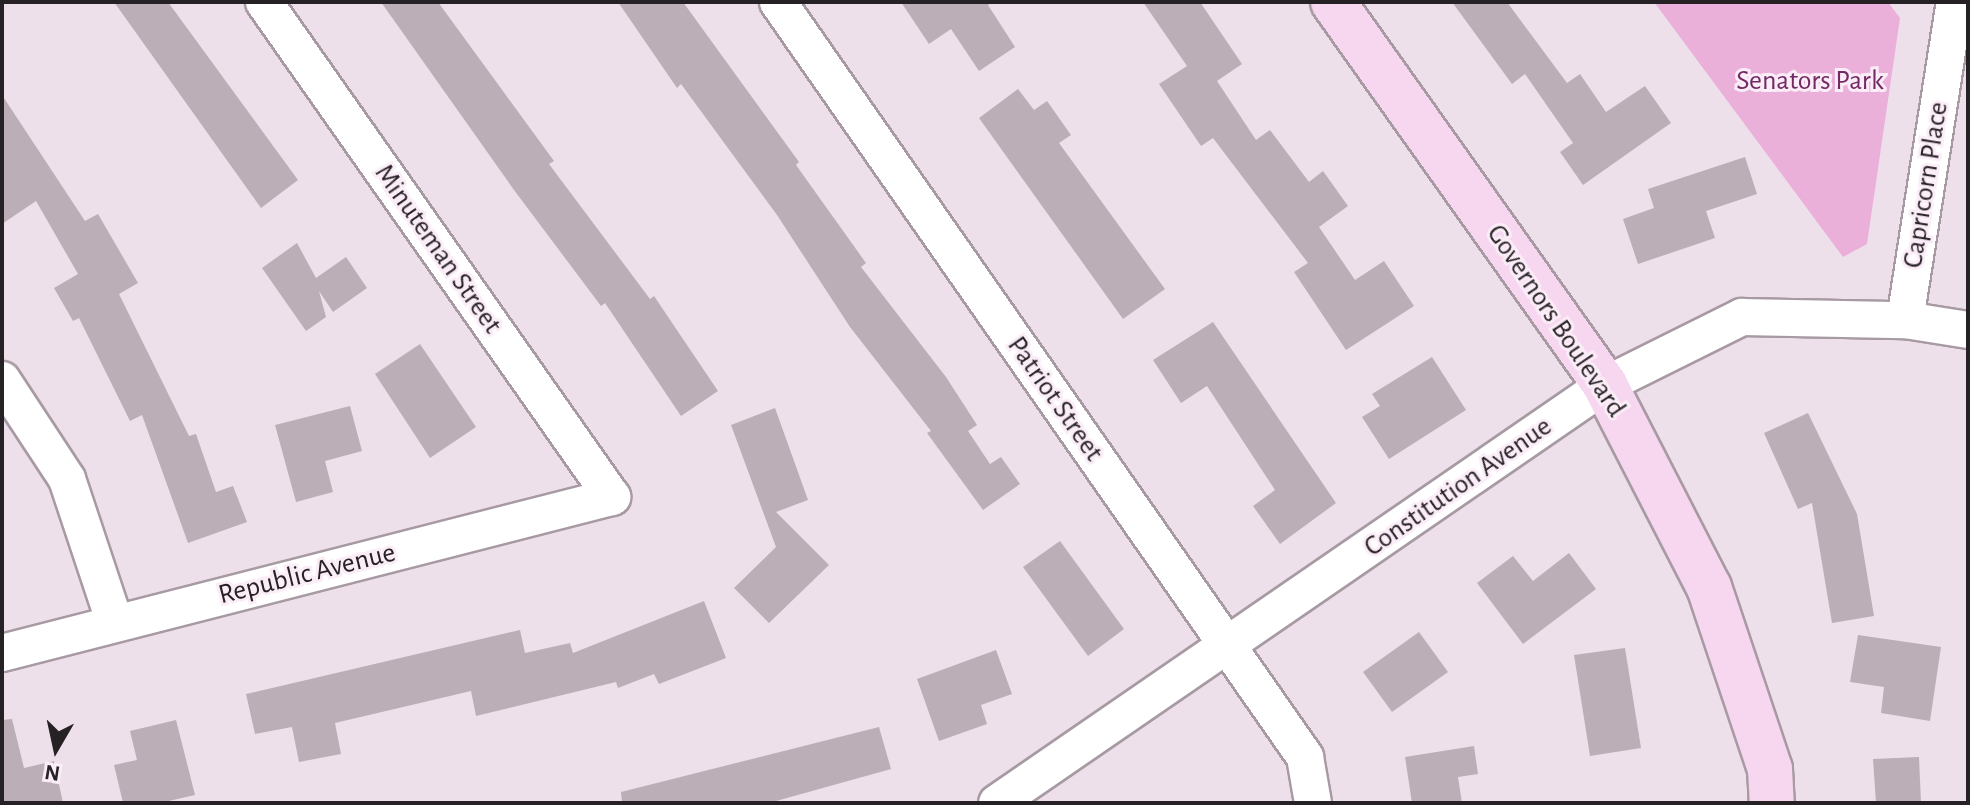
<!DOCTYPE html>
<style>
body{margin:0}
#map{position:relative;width:1970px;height:805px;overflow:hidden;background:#eee0ea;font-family:"Alegreya Sans",sans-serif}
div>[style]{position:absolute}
.green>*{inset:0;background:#eab0da}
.building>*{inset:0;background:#bbaeb7}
.roads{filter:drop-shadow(2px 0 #a79aa3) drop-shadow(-2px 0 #a79aa3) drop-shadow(0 2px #a79aa3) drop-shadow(0 -2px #a79aa3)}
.minor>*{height:36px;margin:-18px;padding:0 18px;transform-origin:18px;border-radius:18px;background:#fff}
.secondary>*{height:44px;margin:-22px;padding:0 22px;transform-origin:22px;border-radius:22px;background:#f7d6f0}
span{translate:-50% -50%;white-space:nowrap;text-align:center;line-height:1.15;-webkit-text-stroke:6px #fbedf7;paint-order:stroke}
.park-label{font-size:28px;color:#732a64}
.street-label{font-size:28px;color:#262125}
.frame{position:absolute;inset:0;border:4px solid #262125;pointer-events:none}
.north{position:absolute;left:16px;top:709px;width:80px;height:80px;-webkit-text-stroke:6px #fbedf7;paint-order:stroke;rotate:189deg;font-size:22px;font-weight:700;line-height:32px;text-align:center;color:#262125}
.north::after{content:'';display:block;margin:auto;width:28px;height:36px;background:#262125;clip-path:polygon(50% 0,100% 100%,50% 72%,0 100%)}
</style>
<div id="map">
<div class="green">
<i style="clip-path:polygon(1654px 2px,1888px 2px,1900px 18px,1867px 244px,1843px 257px)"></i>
</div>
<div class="building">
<i style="clip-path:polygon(114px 2px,168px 2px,298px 180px,261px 208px)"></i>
<i style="clip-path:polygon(381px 2px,438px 2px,554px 161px,549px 164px,650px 299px,654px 296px,718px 391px,681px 416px,605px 303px,601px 306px,514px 190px)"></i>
<i style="clip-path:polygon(618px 2px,683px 2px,799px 162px,796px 165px,866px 263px,861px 267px,946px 377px,977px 425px,968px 431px,990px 464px,1001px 457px,1020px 484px,983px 510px,927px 433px,931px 431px,850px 327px,777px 215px,681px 84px,677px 88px)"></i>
<i style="clip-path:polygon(901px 2px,993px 2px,988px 5px,1015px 47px,979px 71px,951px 29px,929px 44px)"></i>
<i style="clip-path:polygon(1143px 2px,1200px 2px,1242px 64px,1217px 81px,1256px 140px,1270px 130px,1309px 182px,1323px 171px,1348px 206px,1319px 227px,1355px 280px,1384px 261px,1414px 306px,1346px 350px,1294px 272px,1308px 263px,1213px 138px,1201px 146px,1159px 84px,1187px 66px)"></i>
<i style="clip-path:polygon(1452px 2px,1507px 2px,1567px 83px,1580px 74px,1606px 112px,1645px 86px,1671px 123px,1583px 185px,1560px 152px,1573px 143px,1525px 74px,1512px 84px)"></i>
<i style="clip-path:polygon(1018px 89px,1034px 110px,1047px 101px,1071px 135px,1059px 143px,1165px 289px,1123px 319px,979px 118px)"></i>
<i style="clip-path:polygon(2px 95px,85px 221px,98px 214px,138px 283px,119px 294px,189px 436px,196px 434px,216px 492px,233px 486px,247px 522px,188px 543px,142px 415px,130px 421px,79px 318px,73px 321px,54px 288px,78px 274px,36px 201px,2px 224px)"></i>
<i style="clip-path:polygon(1745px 157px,1757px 194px,1706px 211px,1715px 238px,1638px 264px,1623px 219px,1654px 208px,1648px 189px)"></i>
<i style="clip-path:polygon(297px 243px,316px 278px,346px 257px,367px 288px,333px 312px,319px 291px,326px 317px,306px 331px,262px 268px)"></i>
<i style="clip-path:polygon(1213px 322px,1336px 503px,1280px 544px,1253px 506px,1275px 490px,1207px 386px,1181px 403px,1153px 360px)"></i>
<i style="clip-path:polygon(420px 344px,476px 427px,430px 458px,375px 374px)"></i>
<i style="clip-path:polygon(1432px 357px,1466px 410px,1389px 459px,1362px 417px,1380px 406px,1372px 394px)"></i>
<i style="clip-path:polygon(350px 406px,362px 451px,325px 461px,333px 492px,296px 502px,275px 425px)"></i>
<i style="clip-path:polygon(775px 408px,808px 500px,776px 512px,829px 565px,769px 623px,734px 588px,776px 547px,731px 425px)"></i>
<i style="clip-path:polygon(1808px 413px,1857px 514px,1874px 616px,1832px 623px,1812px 503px,1798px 509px,1764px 433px)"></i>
<i style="clip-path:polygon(1060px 541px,1124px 629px,1088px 656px,1023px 567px)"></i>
<i style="clip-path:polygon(1569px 553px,1596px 589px,1523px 644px,1477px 583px,1513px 556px,1533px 581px)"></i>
<i style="clip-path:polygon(704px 601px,726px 658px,659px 684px,654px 674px,618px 688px,616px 682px,476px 716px,471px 691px,335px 723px,341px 754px,299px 762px,292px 727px,255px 734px,246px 694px,520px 630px,525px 653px,570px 643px,573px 653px)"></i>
<i style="clip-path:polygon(1419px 632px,1448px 672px,1392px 712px,1363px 672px)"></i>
<i style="clip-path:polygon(1858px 635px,1941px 647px,1930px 721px,1881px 713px,1884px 687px,1850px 682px)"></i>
<i style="clip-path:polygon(1625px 648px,1641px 748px,1590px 756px,1574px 655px)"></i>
<i style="clip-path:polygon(996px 650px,1012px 694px,981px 705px,987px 724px,939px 741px,917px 679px)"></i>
<i style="clip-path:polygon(12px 719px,24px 768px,54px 761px,63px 803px,2px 803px,2px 720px)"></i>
<i style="clip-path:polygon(176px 720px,195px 795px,160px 803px,123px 803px,114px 765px,137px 760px,130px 731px)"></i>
<i style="clip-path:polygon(879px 727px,891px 769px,769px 803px,622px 803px,621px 792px)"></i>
<i style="clip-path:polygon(1474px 746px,1478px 774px,1458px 777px,1462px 803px,1412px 803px,1405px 757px)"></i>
<i style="clip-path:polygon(1919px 757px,1921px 803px,1876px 803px,1873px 759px)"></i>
</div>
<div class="roads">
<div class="minor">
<i style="left:778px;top:2px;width:921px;rotate:55.08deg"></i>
<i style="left:1305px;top:757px;width:47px;rotate:80.1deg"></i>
<i style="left:1905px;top:320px;width:322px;rotate:-81.1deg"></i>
<i style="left:2px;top:380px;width:118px;rotate:56.7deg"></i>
<i style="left:67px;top:479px;width:152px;rotate:71.6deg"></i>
<i style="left:2px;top:653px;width:630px;rotate:-14.35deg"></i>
<i style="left:612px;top:497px;width:605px;rotate:-125.11deg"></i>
<i style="left:997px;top:803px;width:738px;rotate:-34.51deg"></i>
<i style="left:1605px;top:385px;width:153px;rotate:-26.4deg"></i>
<i style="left:1742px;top:317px;width:163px;rotate:1.1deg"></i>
<i style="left:1905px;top:320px;width:64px;rotate:9deg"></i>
</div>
<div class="secondary">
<i style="left:1333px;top:2px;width:470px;rotate:54.6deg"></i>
<i style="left:1605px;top:385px;width:227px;rotate:62.8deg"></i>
<i style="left:1709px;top:587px;width:192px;rotate:71.5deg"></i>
<i style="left:1770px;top:769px;width:34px;rotate:87deg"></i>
</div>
</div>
<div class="park-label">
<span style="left:1810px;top:81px">Senators Park</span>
</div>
<div class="street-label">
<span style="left:1926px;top:185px;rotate:-81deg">Capricorn Place</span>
<span style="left:438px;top:249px;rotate:55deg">Minuteman Street</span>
<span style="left:1556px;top:321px;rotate:56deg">Governors Boulevard</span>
<span style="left:1055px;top:399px;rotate:55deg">Patriot Street</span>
<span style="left:1458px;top:487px;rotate:-35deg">Constitution Avenue</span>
<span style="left:307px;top:574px;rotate:-14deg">Republic Avenue</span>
</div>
<div class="frame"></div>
<div class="north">N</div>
</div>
